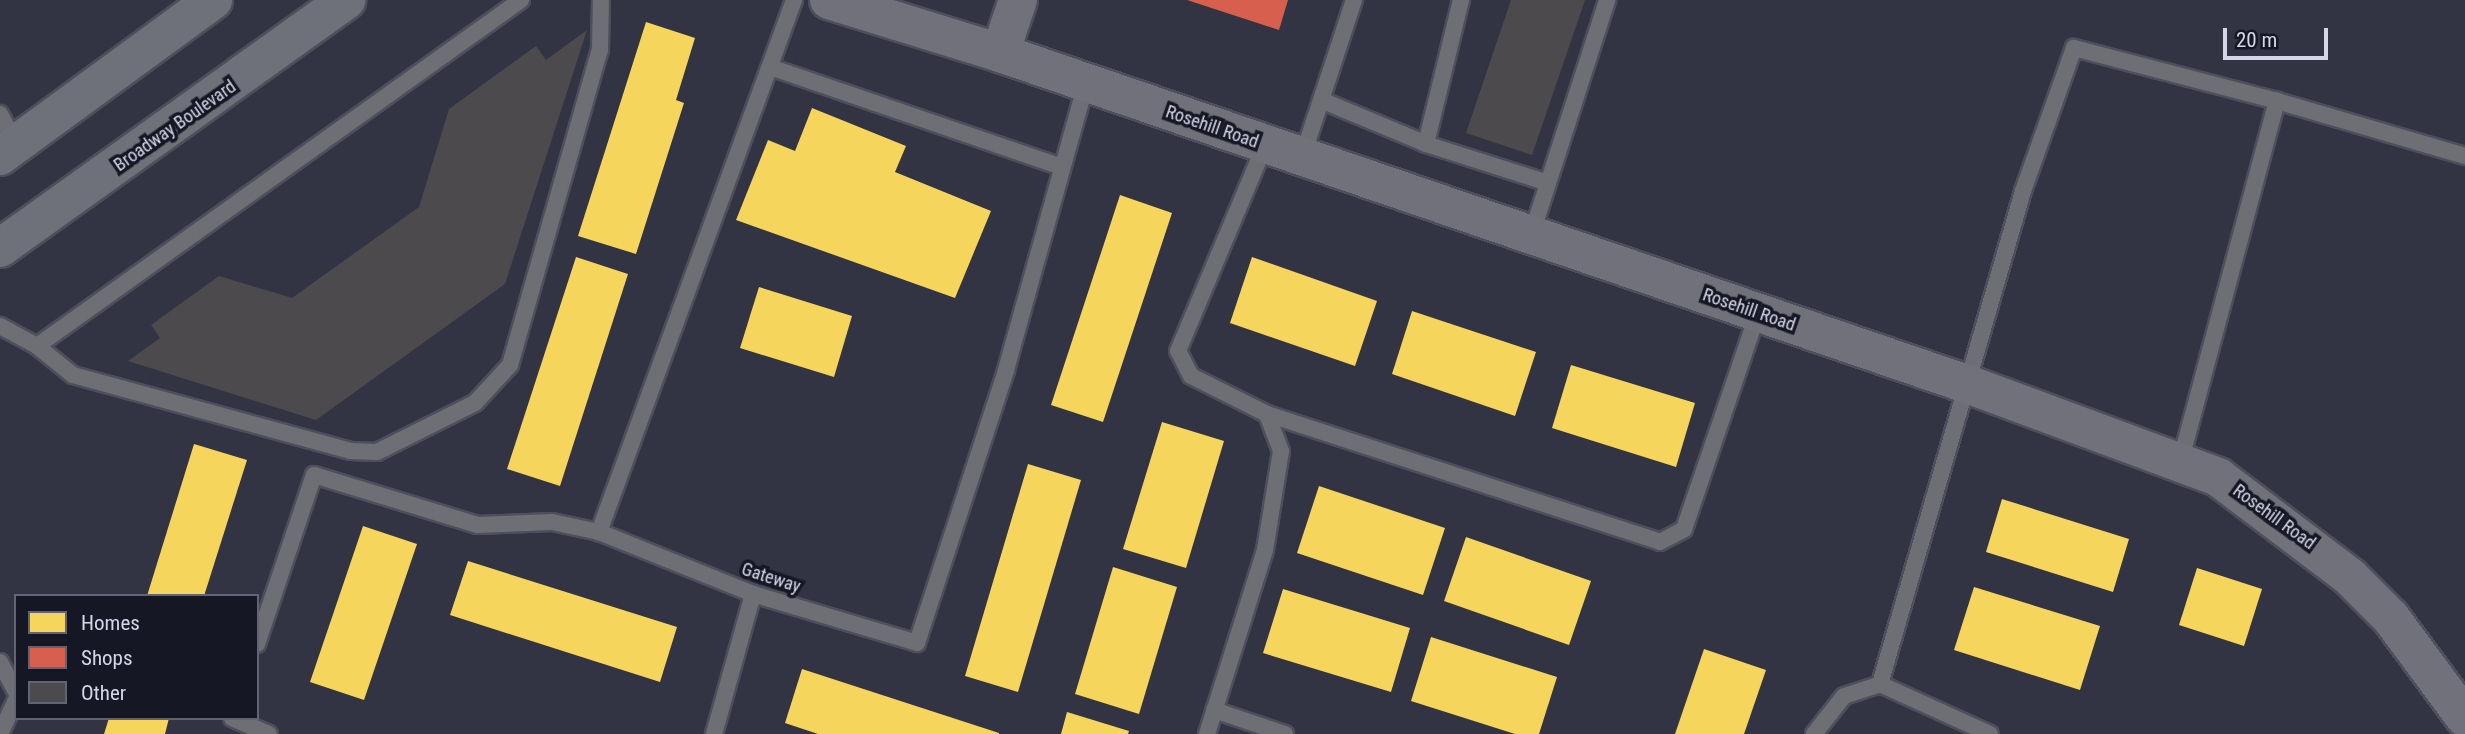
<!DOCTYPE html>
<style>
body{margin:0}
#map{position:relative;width:2465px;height:734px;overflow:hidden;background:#323443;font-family:"Roboto Condensed",sans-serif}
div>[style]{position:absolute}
.homes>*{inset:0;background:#f6d55c}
.shops>*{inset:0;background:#d6604d}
.building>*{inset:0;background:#4c4a4d}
.roads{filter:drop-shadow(2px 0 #4e4f5c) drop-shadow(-2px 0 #4e4f5c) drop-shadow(0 2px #4e4f5c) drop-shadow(0 -2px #4e4f5c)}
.lane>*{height:16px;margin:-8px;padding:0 8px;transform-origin:8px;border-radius:8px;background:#6e6f75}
.secondary>*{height:38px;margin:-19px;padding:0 19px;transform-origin:19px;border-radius:19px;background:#70717a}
.primary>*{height:38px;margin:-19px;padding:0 19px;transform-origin:19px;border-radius:19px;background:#6e707a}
span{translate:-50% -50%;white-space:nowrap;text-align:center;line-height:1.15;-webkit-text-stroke:7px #161724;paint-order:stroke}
.street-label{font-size:18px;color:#d5d7e9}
.legend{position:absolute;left:14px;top:594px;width:245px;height:126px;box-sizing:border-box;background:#161724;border:2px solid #626473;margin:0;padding:9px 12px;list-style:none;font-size:21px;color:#d5d7e9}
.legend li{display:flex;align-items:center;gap:14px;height:35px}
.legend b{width:35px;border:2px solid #626473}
.scale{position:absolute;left:2223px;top:28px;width:105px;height:32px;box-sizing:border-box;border:4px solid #d5d7e9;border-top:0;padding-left:9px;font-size:21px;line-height:24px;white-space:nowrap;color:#d5d7e9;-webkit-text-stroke:5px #161724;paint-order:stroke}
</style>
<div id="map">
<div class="homes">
<i style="clip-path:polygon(646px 22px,695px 38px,676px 100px,684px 103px,636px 254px,578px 236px)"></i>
<i style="clip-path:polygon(812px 108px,906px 146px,895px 172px,991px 211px,955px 298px,736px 220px,768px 140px,795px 151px)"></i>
<i style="clip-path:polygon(1120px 195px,1172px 213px,1103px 422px,1051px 405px)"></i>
<i style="clip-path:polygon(576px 257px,628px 274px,560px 486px,507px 469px)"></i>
<i style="clip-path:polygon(1252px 257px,1377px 301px,1355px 366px,1230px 323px)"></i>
<i style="clip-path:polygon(759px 287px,852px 316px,834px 377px,740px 348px)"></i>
<i style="clip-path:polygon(1412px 311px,1536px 352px,1515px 416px,1392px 374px)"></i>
<i style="clip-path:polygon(1571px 365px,1695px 403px,1676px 467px,1552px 428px)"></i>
<i style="clip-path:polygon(1162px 422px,1224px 441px,1186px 568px,1123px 549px)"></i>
<i style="clip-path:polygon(194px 444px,247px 460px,204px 596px,147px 596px)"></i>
<i style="clip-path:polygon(1028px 464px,1081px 480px,1018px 692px,965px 676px)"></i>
<i style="clip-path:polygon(1319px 486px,1445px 528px,1423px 595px,1297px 553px)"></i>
<i style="clip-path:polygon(2002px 499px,2129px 539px,2113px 592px,1986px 552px)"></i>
<i style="clip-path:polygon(363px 526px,417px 544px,364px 700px,310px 682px)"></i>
<i style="clip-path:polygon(1466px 537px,1591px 581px,1569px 645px,1444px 601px)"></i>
<i style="clip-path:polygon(468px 561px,677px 627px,660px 682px,450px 615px)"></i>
<i style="clip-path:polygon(1113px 567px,1177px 587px,1139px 714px,1075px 694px)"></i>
<i style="clip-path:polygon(2197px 568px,2262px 589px,2244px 646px,2179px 625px)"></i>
<i style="clip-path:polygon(1974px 587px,2100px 626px,2080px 690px,1954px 650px)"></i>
<i style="clip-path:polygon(1283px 589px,1410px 628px,1391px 692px,1263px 653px)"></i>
<i style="clip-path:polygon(1431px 637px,1557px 677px,1539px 734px,1515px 734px,1411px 701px)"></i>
<i style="clip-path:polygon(1704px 649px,1766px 670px,1744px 734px,1675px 734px)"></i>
<i style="clip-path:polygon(802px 669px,999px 733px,999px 734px,818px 734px,785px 723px)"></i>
<i style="clip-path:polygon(1067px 712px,1129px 731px,1128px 734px,1061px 734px)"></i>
<i style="clip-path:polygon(109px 718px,169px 718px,165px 734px,104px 734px)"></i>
</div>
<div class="shops">
<i style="clip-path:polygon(1187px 0,1288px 0,1279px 30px)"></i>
</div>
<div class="building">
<i style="clip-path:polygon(1511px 0,1585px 0,1532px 155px,1466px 133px)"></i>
<i style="clip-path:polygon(587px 30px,505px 284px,316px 420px,128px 361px,160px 338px,151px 325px,219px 276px,292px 298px,419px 207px,449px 109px,536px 46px,546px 60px)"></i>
</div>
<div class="roads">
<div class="lane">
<i style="left:794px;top:0;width:567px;rotate:110.13deg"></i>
<i style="left:599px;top:532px;width:166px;rotate:21.9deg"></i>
<i style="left:753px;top:594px;width:171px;rotate:16.6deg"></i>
<i style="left:917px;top:643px;width:287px;rotate:-71.9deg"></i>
<i style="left:1006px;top:370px;width:298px;rotate:-74.4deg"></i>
<i style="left:1461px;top:0;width:148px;rotate:103.7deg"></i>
<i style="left:1426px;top:144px;width:128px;rotate:17.7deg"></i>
<i style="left:770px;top:67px;width:309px;rotate:18.9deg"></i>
<i style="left:1321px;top:100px;width:114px;rotate:22.7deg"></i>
<i style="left:0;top:114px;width:34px;rotate:62deg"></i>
<i style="left:1302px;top:158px;width:166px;rotate:-71.8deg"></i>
<i style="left:1531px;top:236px;width:248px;rotate:-72.1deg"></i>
<i style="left:0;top:326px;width:42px;rotate:28.4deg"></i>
<i style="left:37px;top:346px;width:595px;rotate:-35.56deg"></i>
<i style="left:37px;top:346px;width:46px;rotate:38.9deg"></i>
<i style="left:73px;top:375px;width:288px;rotate:15.3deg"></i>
<i style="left:351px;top:451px;width:26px;rotate:2deg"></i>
<i style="left:377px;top:452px;width:110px;rotate:-26.6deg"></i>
<i style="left:475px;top:403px;width:52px;rotate:-47.4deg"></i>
<i style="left:510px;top:365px;width:328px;rotate:-74.1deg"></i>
<i style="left:600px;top:50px;width:50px;rotate:-88.9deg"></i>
<i style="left:1267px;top:414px;width:413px;rotate:18deg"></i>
<i style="left:1660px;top:542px;width:27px;rotate:-28deg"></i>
<i style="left:1684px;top:529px;width:228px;rotate:-71.1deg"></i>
<i style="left:2181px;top:459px;width:371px;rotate:-75deg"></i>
<i style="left:2277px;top:101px;width:196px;rotate:16.3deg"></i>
<i style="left:257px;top:644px;width:178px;rotate:-71.4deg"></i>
<i style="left:314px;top:475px;width:171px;rotate:17deg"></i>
<i style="left:478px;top:525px;width:74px;rotate:-2.3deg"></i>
<i style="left:552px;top:522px;width:48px;rotate:12deg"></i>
<i style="left:0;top:662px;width:34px;rotate:62deg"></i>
<i style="left:1214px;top:710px;width:75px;rotate:18.7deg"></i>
<i style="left:232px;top:718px;width:40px;rotate:23.4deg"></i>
<i style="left:0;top:734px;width:38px;rotate:-65deg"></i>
<i style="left:714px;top:734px;width:145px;rotate:-74.4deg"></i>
<i style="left:1207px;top:734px;width:193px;rotate:-72.5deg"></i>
<i style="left:1265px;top:550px;width:100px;rotate:-80.8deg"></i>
<i style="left:1281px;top:451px;width:40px;rotate:-111deg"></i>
<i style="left:1267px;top:414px;width:85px;rotate:-153.4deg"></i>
<i style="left:1191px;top:376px;width:28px;rotate:-117deg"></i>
<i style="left:1178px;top:351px;width:224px;rotate:-67.1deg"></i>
<i style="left:1814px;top:734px;width:48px;rotate:-51.7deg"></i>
<i style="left:1844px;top:696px;width:38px;rotate:-18deg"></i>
<i style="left:1990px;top:734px;width:121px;rotate:-155.6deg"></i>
<i style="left:1880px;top:684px;width:513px;rotate:-73.82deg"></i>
<i style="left:2023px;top:191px;width:152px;rotate:-70.4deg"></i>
<i style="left:2074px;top:48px;width:210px;rotate:14.6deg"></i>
</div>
<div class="secondary">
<i style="left:829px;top:0;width:179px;rotate:17.2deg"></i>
<i style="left:1018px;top:0;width:56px;rotate:108.8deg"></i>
<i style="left:1000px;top:53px;width:1022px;rotate:18.9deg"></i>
<i style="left:1967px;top:384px;width:268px;rotate:20.3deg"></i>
<i style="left:2218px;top:477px;width:166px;rotate:37.1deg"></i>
<i style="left:2350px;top:577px;width:58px;rotate:45deg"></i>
<i style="left:2391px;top:618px;width:124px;rotate:53.5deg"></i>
</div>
<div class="primary">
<i style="left:0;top:156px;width:264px;rotate:-36.2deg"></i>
<i style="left:0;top:248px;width:426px;rotate:-35.6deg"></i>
</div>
</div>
<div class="street-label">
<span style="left:175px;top:126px;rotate:-35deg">Broadway Boulevard</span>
<span style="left:1212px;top:127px;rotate:19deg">Rosehill Road</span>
<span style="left:1749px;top:310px;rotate:19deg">Rosehill Road</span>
<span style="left:2274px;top:517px;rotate:36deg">Rosehill Road</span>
<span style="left:771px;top:578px;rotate:18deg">Gateway</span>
</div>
<ul class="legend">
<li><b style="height:19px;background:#f6d55c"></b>Homes</li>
<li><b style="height:19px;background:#d6604d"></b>Shops</li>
<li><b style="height:19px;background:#4c4a4d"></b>Other</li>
</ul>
<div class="scale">20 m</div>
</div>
